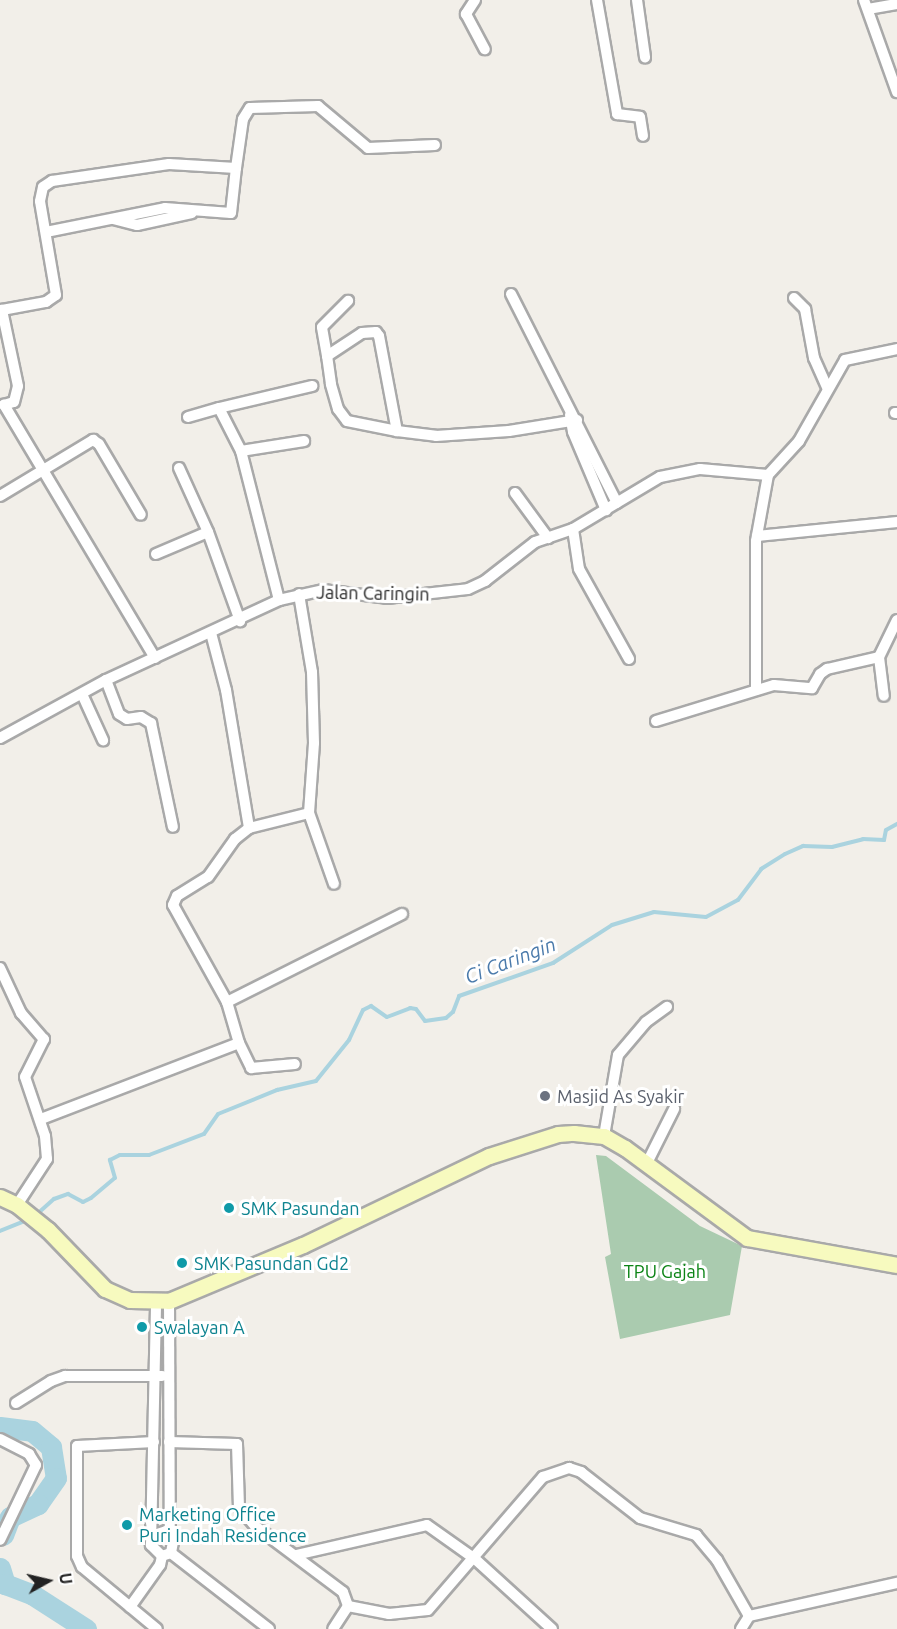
<!DOCTYPE html>
<style>
body{margin:0}
#map{position:relative;width:897px;height:1629px;overflow:hidden;background:#f2efe9;font-family:Ubuntu,sans-serif}
div>[style]{position:absolute}
.cemetery>*{inset:0;background:#aacbaf}
.stream>*{height:4px;margin:-2px;padding:0 2px;transform-origin:2px;border-radius:2px;background:#aad3df}
.river>*{height:21px;margin:-10.5px;padding:0 10.5px;transform-origin:10.5px;border-radius:10.5px;background:#aad3df}
.roads{filter:drop-shadow(2px 0 #a9a9a9) drop-shadow(-2px 0 #a9a9a9) drop-shadow(0 2px #a9a9a9) drop-shadow(0 -2px #a9a9a9)}
.minor>*{height:10px;margin:-5px;padding:0 5px;transform-origin:5px;border-radius:5px;background:#fff}
.secondary>*{height:15px;margin:-7.5px;padding:0 7.5px;transform-origin:7.5px;border-radius:7.5px;background:#f7fabf}
.dots>*{width:16px;height:16px;translate:-50% -50%;box-sizing:border-box;border:3px solid #fff;border-radius:50%}
span{translate:-50% -50%;white-space:nowrap;text-align:center;line-height:1.15;-webkit-text-stroke:6px #fff;paint-order:stroke}
.street-label{font-size:18px;color:#222}
.worship-label{font-size:18px;color:#5b616d}
.left{translate:0 -50%;text-align:left}
.culture-label{font-size:18px;color:#0d838f}
.park-label{font-size:18px;color:#0c8416}
.water-label{font-size:20px;color:#4a7aab;font-style:italic}
.north{position:absolute;left:18px;top:1551px;width:60px;height:60px;-webkit-text-stroke:4px #fff;paint-order:stroke;rotate:82deg;font-size:16px;font-weight:700;line-height:24px;text-align:center;color:#222}
.north::after{content:'';display:block;margin:auto;width:21px;height:27px;background:#222;clip-path:polygon(50% 0,100% 100%,50% 72%,0 100%)}
</style>
<div id="map">
<div class="cemetery">
<i style="clip-path:polygon(596px 1155px,606px 1156px,700px 1226px,742px 1246px,730px 1315px,620px 1339px,605px 1257px,611px 1254px)"></i>
</div>
<div class="stream">
<i style="left:36px;top:1215px;width:24px;rotate:-42deg"></i>
<i style="left:54px;top:1199px;width:15px;rotate:-20deg"></i>
<i style="left:68px;top:1194px;width:17px;rotate:28deg"></i>
<i style="left:83px;top:1202px;width:9px;rotate:-27deg"></i>
<i style="left:91px;top:1198px;width:31px;rotate:-40deg"></i>
<i style="left:115px;top:1178px;width:19px;rotate:-106deg"></i>
<i style="left:110px;top:1160px;width:11px;rotate:-27deg"></i>
<i style="left:120px;top:1155px;width:29px"></i>
<i style="left:149px;top:1155px;width:59px;rotate:-20.9deg"></i>
<i style="left:204px;top:1134px;width:24px;rotate:-55deg"></i>
<i style="left:218px;top:1114px;width:64px;rotate:-22.1deg"></i>
<i style="left:277px;top:1090px;width:40px;rotate:-13deg"></i>
<i style="left:316px;top:1081px;width:53px;rotate:-51.2deg"></i>
<i style="left:349px;top:1040px;width:33px;rotate:-65deg"></i>
<i style="left:363px;top:1010px;width:9px;rotate:-27deg"></i>
<i style="left:371px;top:1006px;width:19px;rotate:35deg"></i>
<i style="left:387px;top:1017px;width:25px;rotate:-21deg"></i>
<i style="left:410px;top:1008px;width:6px;rotate:9deg"></i>
<i style="left:416px;top:1009px;width:15px;rotate:53deg"></i>
<i style="left:425px;top:1021px;width:21px;rotate:-8deg"></i>
<i style="left:446px;top:1018px;width:9px;rotate:-41deg"></i>
<i style="left:453px;top:1012px;width:17px;rotate:-69deg"></i>
<i style="left:459px;top:996px;width:100px;rotate:-19.3deg"></i>
<i style="left:553px;top:963px;width:70px;rotate:-32.8deg"></i>
<i style="left:612px;top:925px;width:44px;rotate:-17.2deg"></i>
<i style="left:654px;top:912px;width:52px;rotate:5.5deg"></i>
<i style="left:706px;top:917px;width:36px;rotate:-28deg"></i>
<i style="left:738px;top:900px;width:39px;rotate:-53deg"></i>
<i style="left:761px;top:869px;width:28px;rotate:-32deg"></i>
<i style="left:785px;top:854px;width:20px;rotate:-24deg"></i>
<i style="left:803px;top:846px;width:29px;rotate:2deg"></i>
<i style="left:832px;top:847px;width:32px;rotate:-14deg"></i>
<i style="left:863px;top:839px;width:21px;rotate:3deg"></i>
<i style="left:884px;top:840px;width:10px;rotate:-79deg"></i>
<i style="left:886px;top:830px;width:13px;rotate:-29deg"></i>
<i style="left:0;top:1231px;width:29px;rotate:-22deg"></i>
</div>
<div class="river">
<i style="left:0;top:1427px;width:32px;rotate:7deg"></i>
<i style="left:32px;top:1431px;width:25px;rotate:40deg"></i>
<i style="left:51px;top:1447px;width:31px;rotate:81deg"></i>
<i style="left:56px;top:1478px;width:32px;rotate:125deg"></i>
<i style="left:38px;top:1504px;width:31px;rotate:155deg"></i>
<i style="left:10px;top:1517px;width:19px;rotate:111deg"></i>
<i style="left:0;top:1568px;width:17px;rotate:73deg"></i>
<i style="left:5px;top:1584px;width:30px;rotate:21deg"></i>
<i style="left:33px;top:1595px;width:63px;rotate:32.7deg"></i>
</div>
<div class="roads">
<div class="minor">
<i style="left:475px;top:0;width:17px;rotate:123deg"></i>
<i style="left:466px;top:14px;width:40px;rotate:62deg"></i>
<i style="left:597px;top:0;width:116px;rotate:80deg"></i>
<i style="left:617px;top:114px;width:23px;rotate:7deg"></i>
<i style="left:640px;top:117px;width:19px;rotate:81deg"></i>
<i style="left:637px;top:0;width:58px;rotate:82deg"></i>
<i style="left:864px;top:0;width:98px;rotate:70.3deg"></i>
<i style="left:868px;top:9px;width:29px;rotate:-10deg"></i>
<i style="left:113px;top:219px;width:25px;rotate:14deg"></i>
<i style="left:137px;top:225px;width:56px;rotate:-12.3deg"></i>
<i style="left:46px;top:232px;width:121px;rotate:-11.4deg"></i>
<i style="left:165px;top:208px;width:66px;rotate:4.3deg"></i>
<i style="left:231px;top:213px;width:45px;rotate:-83.7deg"></i>
<i style="left:511px;top:294px;width:234px;rotate:63.1deg"></i>
<i style="left:794px;top:298px;width:16px;rotate:45deg"></i>
<i style="left:805px;top:309px;width:50px;rotate:79.6deg"></i>
<i style="left:814px;top:358px;width:32px;rotate:66deg"></i>
<i style="left:376px;top:332px;width:5px;rotate:53deg"></i>
<i style="left:379px;top:336px;width:97px;rotate:79.3deg"></i>
<i style="left:397px;top:431px;width:51px;rotate:-168.7deg"></i>
<i style="left:347px;top:421px;width:15px;rotate:-127deg"></i>
<i style="left:338px;top:409px;width:26px;rotate:-106deg"></i>
<i style="left:331px;top:384px;width:28px;rotate:-98deg"></i>
<i style="left:327px;top:356px;width:42px;rotate:-33.3deg"></i>
<i style="left:362px;top:333px;width:14px;rotate:-4deg"></i>
<i style="left:327px;top:356px;width:29px;rotate:-100deg"></i>
<i style="left:322px;top:327px;width:37px;rotate:-45deg"></i>
<i style="left:895px;top:413px;width:2px"></i>
<i style="left:570px;top:415px;width:17px;rotate:80deg"></i>
<i style="left:573px;top:432px;width:85px;rotate:67.1deg"></i>
<i style="left:188px;top:417px;width:32px;rotate:-16deg"></i>
<i style="left:397px;top:431px;width:39px;rotate:7deg"></i>
<i style="left:436px;top:436px;width:73px;rotate:-3.9deg"></i>
<i style="left:509px;top:431px;width:69px;rotate:-9.2deg"></i>
<i style="left:241px;top:451px;width:64px;rotate:-9deg"></i>
<i style="left:179px;top:468px;width:70px;rotate:65.6deg"></i>
<i style="left:515px;top:493px;width:56px;rotate:53.7deg"></i>
<i style="left:0;top:496px;width:109px;rotate:-31.1deg"></i>
<i style="left:93px;top:440px;width:7px;rotate:34deg"></i>
<i style="left:99px;top:444px;width:82px;rotate:59.4deg"></i>
<i style="left:573px;top:529px;width:40px;rotate:81.5deg"></i>
<i style="left:579px;top:569px;width:103px;rotate:60.9deg"></i>
<i style="left:757px;top:536px;width:141px;rotate:-5.7deg"></i>
<i style="left:156px;top:554px;width:56px;rotate:-22.9deg"></i>
<i style="left:208px;top:532px;width:95px;rotate:70.2deg"></i>
<i style="left:279px;top:600px;width:154px;rotate:-104.3deg"></i>
<i style="left:241px;top:451px;width:48px;rotate:-117.1deg"></i>
<i style="left:219px;top:408px;width:96px;rotate:-13.3deg"></i>
<i style="left:211px;top:633px;width:59px;rotate:75.3deg"></i>
<i style="left:226px;top:690px;width:140px;rotate:80.5deg"></i>
<i style="left:879px;top:657px;width:39px;rotate:83deg"></i>
<i style="left:155px;top:658px;width:295px;rotate:-120.8deg"></i>
<i style="left:4px;top:405px;width:10px;rotate:-17deg"></i>
<i style="left:14px;top:402px;width:16px;rotate:-76deg"></i>
<i style="left:18px;top:386px;width:78px;rotate:-101.9deg"></i>
<i style="left:2px;top:310px;width:45px;rotate:-10.3deg"></i>
<i style="left:46px;top:302px;width:12px;rotate:-35deg"></i>
<i style="left:56px;top:295px;width:95px;rotate:-99.7deg"></i>
<i style="left:40px;top:201px;width:14px;rotate:-78deg"></i>
<i style="left:43px;top:187px;width:11px;rotate:-34deg"></i>
<i style="left:52px;top:181px;width:118px;rotate:-8.3deg"></i>
<i style="left:169px;top:164px;width:67px;rotate:3.4deg"></i>
<i style="left:236px;top:168px;width:49px;rotate:-81.9deg"></i>
<i style="left:243px;top:119px;width:13px;rotate:-58deg"></i>
<i style="left:250px;top:108px;width:68px;rotate:-1.7deg"></i>
<i style="left:318px;top:106px;width:65px;rotate:40deg"></i>
<i style="left:368px;top:148px;width:67px;rotate:-2.6deg"></i>
<i style="left:106px;top:680px;width:36px;rotate:69deg"></i>
<i style="left:119px;top:714px;width:9px;rotate:32deg"></i>
<i style="left:127px;top:719px;width:14px;rotate:-8deg"></i>
<i style="left:141px;top:717px;width:12px;rotate:31deg"></i>
<i style="left:151px;top:723px;width:106px;rotate:78.1deg"></i>
<i style="left:756px;top:690px;width:149px;rotate:-90deg"></i>
<i style="left:756px;top:541px;width:67px;rotate:-79.7deg"></i>
<i style="left:82px;top:694px;width:51px;rotate:65.5deg"></i>
<i style="left:656px;top:721px;width:123px;rotate:-17deg"></i>
<i style="left:774px;top:685px;width:38px;rotate:5deg"></i>
<i style="left:812px;top:688px;width:16px;rotate:-60deg"></i>
<i style="left:820px;top:674px;width:9px;rotate:-36deg"></i>
<i style="left:827px;top:669px;width:53px;rotate:-13deg"></i>
<i style="left:879px;top:657px;width:41px;rotate:-64.1deg"></i>
<i style="left:0;top:738px;width:121px;rotate:-28.7deg"></i>
<i style="left:106px;top:680px;width:191px;rotate:-24.8deg"></i>
<i style="left:279px;top:600px;width:45px;rotate:-12.8deg"></i>
<i style="left:323px;top:590px;width:64px;rotate:7.1deg"></i>
<i style="left:387px;top:598px;width:81px;rotate:-6.3deg"></i>
<i style="left:468px;top:589px;width:19px;rotate:-25deg"></i>
<i style="left:485px;top:581px;width:63px;rotate:-38deg"></i>
<i style="left:535px;top:542px;width:40px;rotate:-18.9deg"></i>
<i style="left:573px;top:529px;width:101px;rotate:-30.9deg"></i>
<i style="left:660px;top:477px;width:41px;rotate:-11.3deg"></i>
<i style="left:700px;top:469px;width:68px;rotate:5deg"></i>
<i style="left:768px;top:475px;width:46px;rotate:-47.6deg"></i>
<i style="left:799px;top:441px;width:93px;rotate:-60.4deg"></i>
<i style="left:845px;top:360px;width:53px;rotate:-11.9deg"></i>
<i style="left:309px;top:813px;width:75px;rotate:70.6deg"></i>
<i style="left:0;top:968px;width:50px;rotate:65deg"></i>
<i style="left:21px;top:1013px;width:35px;rotate:49deg"></i>
<i style="left:44px;top:1039px;width:42px;rotate:116.6deg"></i>
<i style="left:25px;top:1077px;width:62px;rotate:71.3deg"></i>
<i style="left:45px;top:1136px;width:23px;rotate:85deg"></i>
<i style="left:47px;top:1159px;width:55px;rotate:123.1deg"></i>
<i style="left:227px;top:1002px;width:196px;rotate:-26.7deg"></i>
<i style="left:239px;top:1043px;width:28px;rotate:64deg"></i>
<i style="left:251px;top:1068px;width:44px;rotate:-5.2deg"></i>
<i style="left:41px;top:1119px;width:212px;rotate:-21deg"></i>
<i style="left:239px;top:1043px;width:43px;rotate:-106.3deg"></i>
<i style="left:227px;top:1002px;width:111px;rotate:-119.1deg"></i>
<i style="left:173px;top:905px;width:10px;rotate:-66deg"></i>
<i style="left:177px;top:896px;width:36px;rotate:-32deg"></i>
<i style="left:208px;top:877px;width:47px;rotate:-54.6deg"></i>
<i style="left:235px;top:839px;width:18px;rotate:-38deg"></i>
<i style="left:249px;top:828px;width:62px;rotate:-14deg"></i>
<i style="left:309px;top:813px;width:70px;rotate:-85.9deg"></i>
<i style="left:314px;top:743px;width:71px;rotate:-91.6deg"></i>
<i style="left:312px;top:672px;width:79px;rotate:-99.5deg"></i>
<i style="left:604px;top:1136px;width:82px;rotate:-80.2deg"></i>
<i style="left:618px;top:1055px;width:43px;rotate:-49.7deg"></i>
<i style="left:646px;top:1022px;width:26px;rotate:-36deg"></i>
<i style="left:646px;top:1165px;width:63px;rotate:-63.4deg"></i>
<i style="left:169px;top:1301px;width:232px;rotate:89.8deg"></i>
<i style="left:16px;top:1403px;width:41px;rotate:-32.2deg"></i>
<i style="left:51px;top:1381px;width:15px;rotate:-20deg"></i>
<i style="left:65px;top:1376px;width:97px"></i>
<i style="left:0;top:1439px;width:33px;rotate:27deg"></i>
<i style="left:29px;top:1454px;width:13px;rotate:58deg"></i>
<i style="left:36px;top:1465px;width:83px;rotate:115.6deg"></i>
<i style="left:154px;top:1442px;width:77px;rotate:177deg"></i>
<i style="left:77px;top:1446px;width:110px;rotate:90deg"></i>
<i style="left:77px;top:1556px;width:12px;rotate:66deg"></i>
<i style="left:82px;top:1567px;width:97px;rotate:39.6deg"></i>
<i style="left:169px;top:1442px;width:68px;rotate:1.7deg"></i>
<i style="left:237px;top:1444px;width:63px;rotate:88.2deg"></i>
<i style="left:239px;top:1507px;width:25px;rotate:50deg"></i>
<i style="left:255px;top:1526px;width:110px;rotate:36.9deg"></i>
<i style="left:343px;top:1592px;width:15px;rotate:70deg"></i>
<i style="left:348px;top:1606px;width:27px;rotate:123deg"></i>
<i style="left:154px;top:1535px;width:13px;rotate:-18deg"></i>
<i style="left:166px;top:1531px;width:10px;rotate:37deg"></i>
<i style="left:174px;top:1537px;width:16px;rotate:101deg"></i>
<i style="left:171px;top:1553px;width:9px;rotate:162deg"></i>
<i style="left:162px;top:1556px;width:16px;rotate:-135deg"></i>
<i style="left:151px;top:1545px;width:243px;rotate:-88.8deg"></i>
<i style="left:171px;top:1553px;width:124px;rotate:37.8deg"></i>
<i style="left:296px;top:1555px;width:134px;rotate:-12.9deg"></i>
<i style="left:427px;top:1525px;width:59px;rotate:35.3deg"></i>
<i style="left:475px;top:1559px;width:104px;rotate:42.3deg"></i>
<i style="left:348px;top:1606px;width:42px;rotate:11deg"></i>
<i style="left:389px;top:1614px;width:39px;rotate:-6deg"></i>
<i style="left:428px;top:1610px;width:176px;rotate:-49.2deg"></i>
<i style="left:543px;top:1477px;width:28px;rotate:-19deg"></i>
<i style="left:569px;top:1468px;width:13px;rotate:18deg"></i>
<i style="left:581px;top:1472px;width:75px;rotate:37.9deg"></i>
<i style="left:640px;top:1518px;width:59px;rotate:16.9deg"></i>
<i style="left:696px;top:1535px;width:33px;rotate:50deg"></i>
<i style="left:717px;top:1560px;width:64px;rotate:60.3deg"></i>
<i style="left:130px;top:1607px;width:52px;rotate:-54.5deg"></i>
<i style="left:160px;top:1565px;width:9px;rotate:-77deg"></i>
<i style="left:741px;top:1629px;width:15px;rotate:-58deg"></i>
<i style="left:749px;top:1616px;width:152px;rotate:-12.6deg"></i>
</div>
<div class="secondary">
<i style="left:0;top:1197px;width:19px;rotate:25deg"></i>
<i style="left:17px;top:1205px;width:40px;rotate:39deg"></i>
<i style="left:48px;top:1230px;width:82px;rotate:46deg"></i>
<i style="left:105px;top:1289px;width:27px;rotate:24deg"></i>
<i style="left:130px;top:1300px;width:39px;rotate:1deg"></i>
<i style="left:169px;top:1301px;width:145px;rotate:-22.7deg"></i>
<i style="left:303px;top:1245px;width:206px;rotate:-25.6deg"></i>
<i style="left:489px;top:1156px;width:72px;rotate:-17.7deg"></i>
<i style="left:558px;top:1134px;width:16px;rotate:-4deg"></i>
<i style="left:574px;top:1133px;width:30px;rotate:6deg"></i>
<i style="left:604px;top:1136px;width:24px;rotate:30deg"></i>
<i style="left:625px;top:1148px;width:152px;rotate:36.4deg"></i>
<i style="left:747px;top:1238px;width:152px;rotate:10.2deg"></i>
</div>
</div>
<div class="dots">
<i style="left:545px;top:1096px;background:#6b7280"></i>
<i style="left:229px;top:1208px;background:#0f9aa8"></i>
<i style="left:182px;top:1263px;background:#0f9aa8"></i>
<i style="left:142px;top:1327px;background:#0f9aa8"></i>
<i style="left:127px;top:1525px;background:#0f9aa8"></i>
</div>
<div class="street-label">
<span style="left:373px;top:593px;rotate:1deg">Jalan Caringin</span>
</div>
<div class="worship-label">
<span class="left" style="left:557px;top:1096px">Masjid As Syakir</span>
</div>
<div class="culture-label">
<span class="left" style="left:241px;top:1208px">SMK Pasundan</span>
<span class="left" style="left:194px;top:1263px">SMK Pasundan Gd2</span>
<span class="left" style="left:154px;top:1327px">Swalayan A</span>
<span class="left" style="left:139px;top:1525px">Marketing Office<br>Puri Indah Residence</span>
</div>
<div class="park-label">
<span style="left:665px;top:1271px">TPU Gajah</span>
</div>
<div class="water-label">
<span style="left:510px;top:960px;rotate:-21deg">Ci Caringin</span>
</div>
<div class="north">U</div>
</div>
